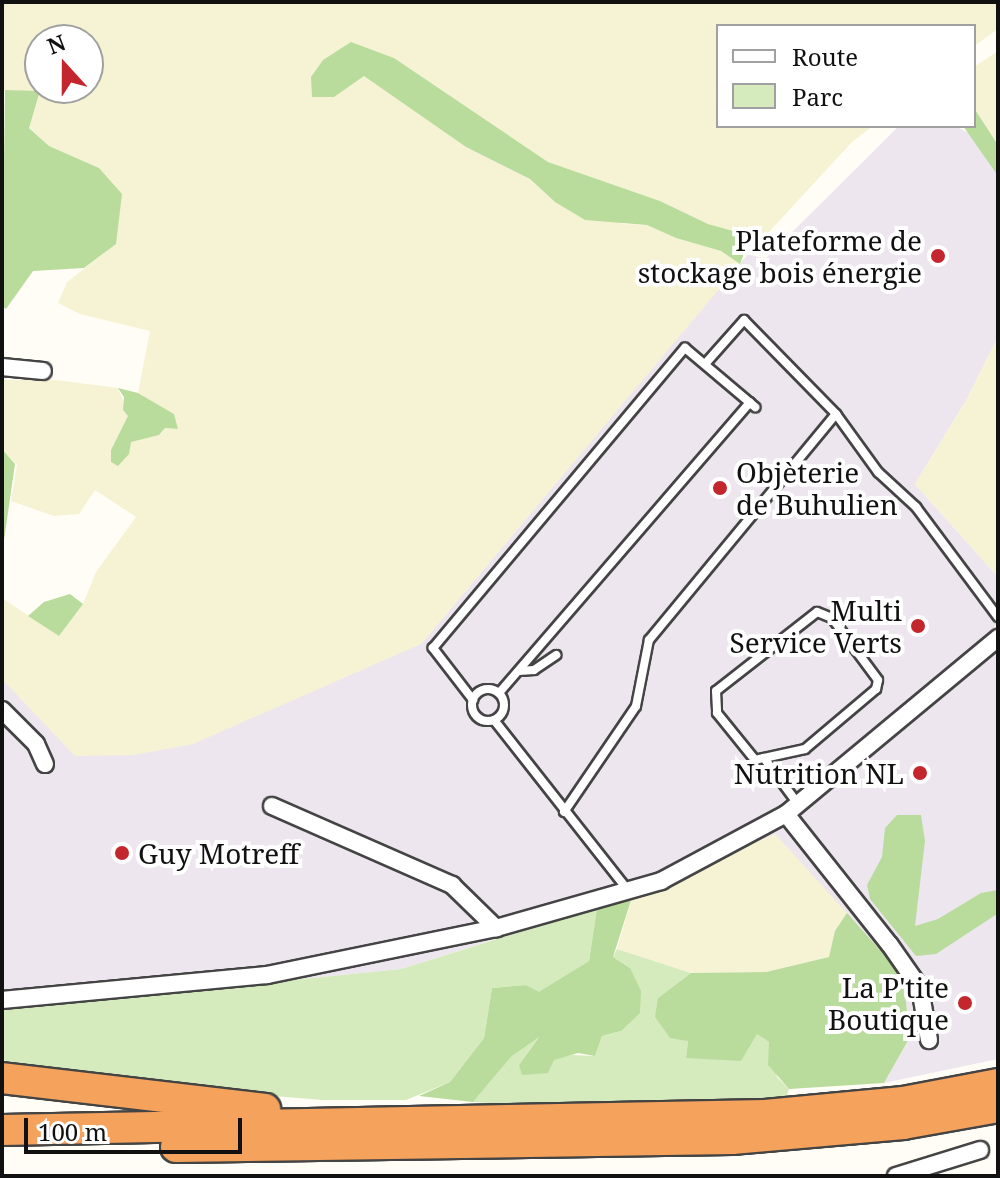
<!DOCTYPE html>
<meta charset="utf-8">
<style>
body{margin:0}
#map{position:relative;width:1000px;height:1178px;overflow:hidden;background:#fffdf5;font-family:"Noto Serif",serif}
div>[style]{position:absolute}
.industrial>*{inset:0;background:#eee6ef}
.farmland>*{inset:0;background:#f6f3d4}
.green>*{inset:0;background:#d5ebbd}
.forest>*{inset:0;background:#b9dc9c}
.roads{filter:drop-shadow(2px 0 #444) drop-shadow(-2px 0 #444) drop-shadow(0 2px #444) drop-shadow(0 -2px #444)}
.lane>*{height:8px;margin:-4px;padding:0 4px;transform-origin:4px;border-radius:4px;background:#fff}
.lane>.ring{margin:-4px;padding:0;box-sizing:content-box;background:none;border:8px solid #fff;border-radius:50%}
.street>*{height:16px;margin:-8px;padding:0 8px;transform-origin:8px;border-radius:8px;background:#fff}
.highway>*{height:30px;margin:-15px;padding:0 15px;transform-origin:15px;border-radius:15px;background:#f5a25d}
.dots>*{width:22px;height:22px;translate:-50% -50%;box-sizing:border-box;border:4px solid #fff;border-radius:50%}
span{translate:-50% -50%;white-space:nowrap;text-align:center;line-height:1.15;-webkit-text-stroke:8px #fff;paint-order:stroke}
.poi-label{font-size:28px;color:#111}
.right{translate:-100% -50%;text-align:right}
.left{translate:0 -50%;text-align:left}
.frame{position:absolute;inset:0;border:4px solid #111;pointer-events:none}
.legend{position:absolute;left:716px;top:24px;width:260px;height:104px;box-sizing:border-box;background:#fff;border:2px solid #a0a0a0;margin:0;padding:10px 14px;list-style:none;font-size:24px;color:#111}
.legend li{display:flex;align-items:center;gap:16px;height:40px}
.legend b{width:40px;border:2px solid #a0a0a0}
.north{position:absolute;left:24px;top:24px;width:80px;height:80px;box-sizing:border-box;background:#fff;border:2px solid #a0a0a0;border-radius:50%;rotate:339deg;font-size:22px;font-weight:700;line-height:32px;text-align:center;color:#111}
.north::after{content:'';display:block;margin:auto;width:28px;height:36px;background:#c4262e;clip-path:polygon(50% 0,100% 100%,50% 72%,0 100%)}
.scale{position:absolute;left:24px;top:1118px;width:218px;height:36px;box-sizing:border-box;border:4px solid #111;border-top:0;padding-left:10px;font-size:24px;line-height:28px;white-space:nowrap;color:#111;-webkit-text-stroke:6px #fff;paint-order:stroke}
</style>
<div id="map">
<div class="industrial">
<i style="clip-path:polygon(899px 126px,956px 126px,972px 135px,998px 176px,998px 337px,967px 399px,915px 484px,998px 577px,998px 623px,993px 628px,998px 640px,998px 1059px,884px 1083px,910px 1037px,903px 976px,653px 890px,401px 969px,7px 1009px,2px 1013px,2px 678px,421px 644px,748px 254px,765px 259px)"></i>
</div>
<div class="farmland">
<i style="clip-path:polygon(evenodd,2px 2px,998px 2px,998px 29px,974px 46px,974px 26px,718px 26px,718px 126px,873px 126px,852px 142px,769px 232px,751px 236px,708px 224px,660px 201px,548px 162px,394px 58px,351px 42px,334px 97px,364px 75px,466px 147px,530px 179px,555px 202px,624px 224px,647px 225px,676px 238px,721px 251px,740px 264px,421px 644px,193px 744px,133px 755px,75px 756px,2px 679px,2px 598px,59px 636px,83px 604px,96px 572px,136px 517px,95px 490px,79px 514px,54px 516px,11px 501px,17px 465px,2px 449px,2px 380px,56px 380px,118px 388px,129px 416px,111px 450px,141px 438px,159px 435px,165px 428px,177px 429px,174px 414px,138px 393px,150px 331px,80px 314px,58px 303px,67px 282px,116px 244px,99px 168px,49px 146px,29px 127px,40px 92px,5px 90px,2px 104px,2px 2px,40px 40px,88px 40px,88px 88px,40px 88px,40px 40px)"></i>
<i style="clip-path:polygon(998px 51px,998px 145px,974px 108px,974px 67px)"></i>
<i style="clip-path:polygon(998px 337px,998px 577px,915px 484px,967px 399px)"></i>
<i style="clip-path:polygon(775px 834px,847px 913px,835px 931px,829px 957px,766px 972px,691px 973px,617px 949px,632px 897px)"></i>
</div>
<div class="green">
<i style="clip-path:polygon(597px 908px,589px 961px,539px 993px,526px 985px,492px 988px,484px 1038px,450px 1082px,406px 1100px,323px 1100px,236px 1093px,74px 1073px,2px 1060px,2px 1013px,7px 1009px,401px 969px)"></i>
<i style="clip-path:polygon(617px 949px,691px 973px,658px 998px,688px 1041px,686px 1058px,704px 1058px,757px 1034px,769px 1042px,777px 1077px,789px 1089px,786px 1098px,518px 1105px,473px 1102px,512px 1056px,540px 1035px,519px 1065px,572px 1055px,595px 1056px,602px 1036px,621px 1031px,630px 968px,613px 957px)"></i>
</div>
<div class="forest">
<i style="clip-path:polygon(351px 42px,394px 58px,548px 162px,660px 201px,708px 224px,751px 236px,740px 264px,721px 251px,676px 238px,647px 225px,585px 220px,555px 202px,530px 179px,466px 147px,364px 76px,334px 97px,312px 97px,311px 77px,323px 60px)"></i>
<i style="clip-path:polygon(5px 90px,40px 91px,29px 128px,49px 146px,99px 168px,122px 194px,116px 244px,84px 268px,33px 271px,6px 309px,2px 306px)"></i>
<i style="clip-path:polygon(974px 108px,998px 145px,998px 176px,963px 126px,974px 126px)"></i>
<i style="clip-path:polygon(118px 388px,138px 393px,174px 414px,178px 429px,165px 428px,159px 435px,131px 442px,129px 454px,118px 466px,111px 462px,111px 450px,128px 416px,123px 410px,124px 397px)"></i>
<i style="clip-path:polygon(2px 449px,15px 464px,2px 554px)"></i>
<i style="clip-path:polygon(70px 594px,83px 604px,59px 636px,28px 616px,44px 602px)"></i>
<i style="clip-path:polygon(897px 815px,921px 815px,925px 841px,915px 926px,938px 919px,981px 893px,998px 890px,997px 914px,936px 954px,916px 956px,870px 899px,867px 885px,882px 857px,885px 828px)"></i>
<i style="clip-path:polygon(632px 897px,613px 957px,630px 968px,641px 991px,640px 1013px,621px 1031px,602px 1036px,595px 1056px,578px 1053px,554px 1060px,548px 1073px,522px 1075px,519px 1065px,539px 1037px,512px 1056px,473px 1102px,419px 1096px,450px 1082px,484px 1038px,492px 988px,526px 985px,539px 992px,589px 961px,597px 908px)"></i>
<i style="clip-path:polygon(847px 913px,903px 976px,910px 1037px,884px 1083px,789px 1089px,768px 1065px,769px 1042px,757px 1034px,741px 1061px,686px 1058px,688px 1041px,670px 1038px,655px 1017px,658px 998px,691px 973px,766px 972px,829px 957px,835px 931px)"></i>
</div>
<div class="roads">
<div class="lane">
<i style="left:705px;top:364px;width:59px;rotate:-48.4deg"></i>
<i style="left:744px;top:320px;width:132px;rotate:45.6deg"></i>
<i style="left:836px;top:414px;width:72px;rotate:54.1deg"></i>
<i style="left:878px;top:472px;width:52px;rotate:42.6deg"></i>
<i style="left:916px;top:507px;width:137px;rotate:53.3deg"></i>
<i style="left:519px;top:671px;width:15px;rotate:-4deg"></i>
<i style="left:534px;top:670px;width:27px;rotate:-34deg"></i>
<i class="ring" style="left:472px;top:689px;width:24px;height:24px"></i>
<i style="left:499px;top:693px;width:384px;rotate:-49.2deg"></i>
<i style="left:473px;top:700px;width:66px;rotate:-127.6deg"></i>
<i style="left:433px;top:648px;width:392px;rotate:-50deg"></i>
<i style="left:685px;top:348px;width:92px;rotate:40.1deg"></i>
<i style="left:494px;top:720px;width:216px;rotate:51.8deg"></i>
<i style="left:764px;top:758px;width:42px;rotate:-12.4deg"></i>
<i style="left:805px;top:749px;width:93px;rotate:-40.2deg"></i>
<i style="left:876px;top:689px;width:9px;rotate:-77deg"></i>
<i style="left:878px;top:680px;width:77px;rotate:-126.6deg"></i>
<i style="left:832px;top:618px;width:16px;rotate:-158deg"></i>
<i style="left:817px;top:612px;width:128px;rotate:142deg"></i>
<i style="left:716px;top:691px;width:22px;rotate:87deg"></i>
<i style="left:717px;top:713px;width:60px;rotate:51deg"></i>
<i style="left:755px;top:760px;width:9px;rotate:-13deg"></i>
<i style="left:764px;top:758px;width:57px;rotate:53.5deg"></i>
<i style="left:564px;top:812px;width:128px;rotate:-55.8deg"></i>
<i style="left:636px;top:706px;width:67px;rotate:-78.9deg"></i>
<i style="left:649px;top:640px;width:293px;rotate:-50.4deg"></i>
</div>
<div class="street">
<i style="left:2px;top:367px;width:41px;rotate:5.6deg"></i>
<i style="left:2px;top:710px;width:48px;rotate:45deg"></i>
<i style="left:36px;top:744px;width:22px;rotate:66deg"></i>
<i style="left:272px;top:806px;width:197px;rotate:23.7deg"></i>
<i style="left:452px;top:885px;width:62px;rotate:44.3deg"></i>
<i style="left:786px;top:814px;width:167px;rotate:51.6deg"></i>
<i style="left:890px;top:945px;width:52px;rotate:55.1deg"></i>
<i style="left:920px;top:988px;width:53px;rotate:80.2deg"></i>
<i style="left:2px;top:1000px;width:266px;rotate:-5.4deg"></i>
<i style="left:267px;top:975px;width:234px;rotate:-11.6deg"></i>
<i style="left:496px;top:928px;width:172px;rotate:-15.9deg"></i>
<i style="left:661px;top:881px;width:142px;rotate:-28.2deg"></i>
<i style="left:786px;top:814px;width:276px;rotate:-39.7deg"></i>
<i style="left:896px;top:1176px;width:88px;rotate:-17.2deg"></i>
</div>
<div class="highway">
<i style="left:2px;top:1078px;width:265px;rotate:6.7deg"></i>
<i style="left:2px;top:1130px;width:763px;rotate:-1.13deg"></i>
<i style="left:765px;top:1115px;width:139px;rotate:-5.4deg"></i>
<i style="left:903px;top:1102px;width:97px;rotate:-10.7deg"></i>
<i style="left:176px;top:1147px;width:556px;rotate:-0.82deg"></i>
<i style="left:732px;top:1139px;width:172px;rotate:-5deg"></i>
<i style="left:903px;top:1124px;width:97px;rotate:-10.1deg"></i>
</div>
</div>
<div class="dots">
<i style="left:938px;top:256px;background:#c4262e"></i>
<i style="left:720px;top:488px;background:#c4262e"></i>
<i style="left:918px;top:626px;background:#c4262e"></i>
<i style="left:920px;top:773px;background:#c4262e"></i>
<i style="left:122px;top:853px;background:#c4262e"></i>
<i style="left:965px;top:1003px;background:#c4262e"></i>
</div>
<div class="poi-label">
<span class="right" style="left:922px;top:256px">Plateforme de<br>stockage bois énergie</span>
<span class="left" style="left:736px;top:488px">Objèterie<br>de Buhulien</span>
<span class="right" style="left:902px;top:626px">Multi<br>Service Verts</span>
<span class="right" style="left:904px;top:773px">Nutrition NL</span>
<span class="left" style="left:138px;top:853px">Guy Motreff</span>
<span class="right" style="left:949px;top:1003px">La P'tite<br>Boutique</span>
</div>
<div class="frame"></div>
<ul class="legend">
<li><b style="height:10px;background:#fff"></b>Route</li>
<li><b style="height:22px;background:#d5ebbd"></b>Parc</li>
</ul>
<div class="north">N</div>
<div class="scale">100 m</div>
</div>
